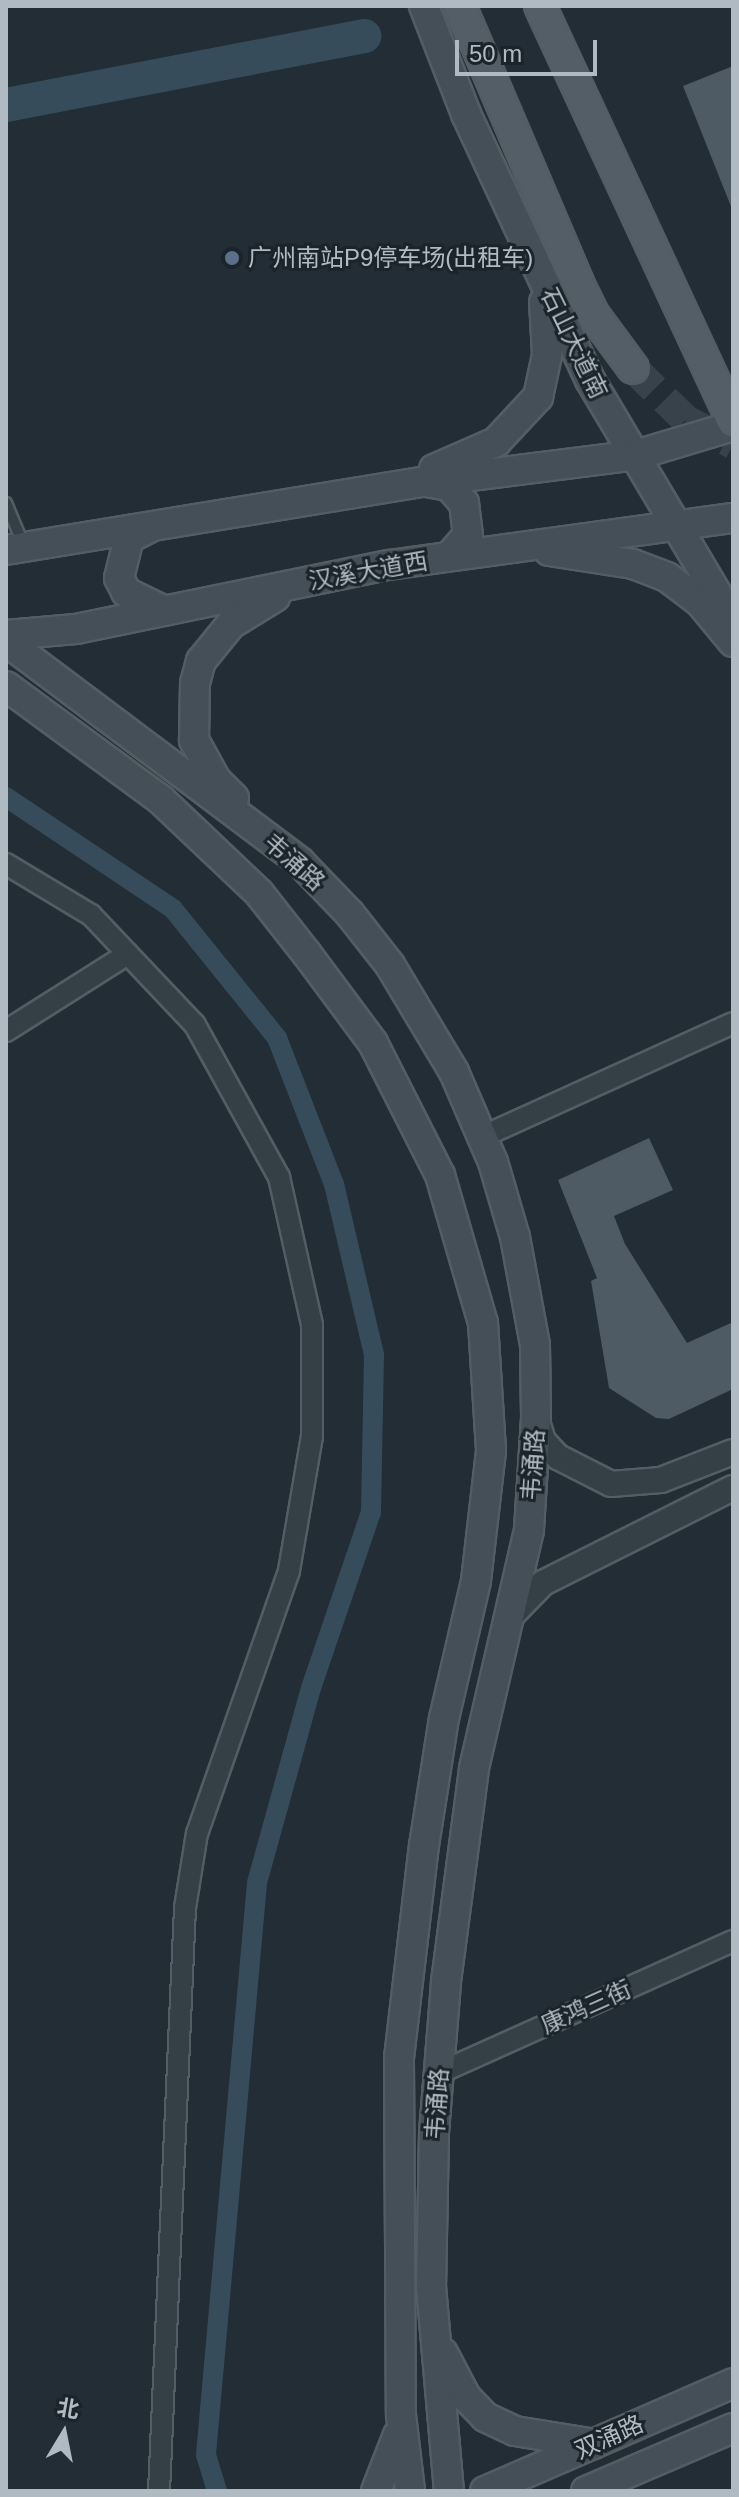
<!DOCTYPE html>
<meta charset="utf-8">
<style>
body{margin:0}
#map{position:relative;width:739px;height:2497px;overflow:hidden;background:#222d35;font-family:Arial,"Noto Sans SC",sans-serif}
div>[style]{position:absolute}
.canal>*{height:20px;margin:-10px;padding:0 10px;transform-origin:10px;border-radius:10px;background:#374c5a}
.river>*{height:34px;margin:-17px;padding:0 17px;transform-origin:17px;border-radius:17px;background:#374c5a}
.building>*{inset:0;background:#4e5a64}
.primary-tunnel>*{height:30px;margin-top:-15px;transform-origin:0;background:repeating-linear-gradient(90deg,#37424a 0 30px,transparent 0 45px)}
.roads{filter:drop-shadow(2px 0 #535d64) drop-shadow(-2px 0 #535d64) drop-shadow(0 2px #535d64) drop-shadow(0 -2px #535d64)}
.service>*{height:10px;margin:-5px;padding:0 5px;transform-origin:5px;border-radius:5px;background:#353f46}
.minor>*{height:20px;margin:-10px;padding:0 10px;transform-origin:10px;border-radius:10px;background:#353f46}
.tertiary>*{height:24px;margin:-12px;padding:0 12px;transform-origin:12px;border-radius:12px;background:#353f46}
.secondary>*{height:28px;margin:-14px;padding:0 14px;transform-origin:14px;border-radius:14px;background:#444f58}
.primary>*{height:30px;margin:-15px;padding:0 15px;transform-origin:15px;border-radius:15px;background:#535e66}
.dots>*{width:22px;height:22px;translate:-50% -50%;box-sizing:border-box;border:4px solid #1b242a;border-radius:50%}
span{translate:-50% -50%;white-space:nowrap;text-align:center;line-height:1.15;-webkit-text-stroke:6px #1b242a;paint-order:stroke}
.poi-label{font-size:24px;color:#b0bac2}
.left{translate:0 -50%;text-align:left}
.street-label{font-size:24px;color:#b0bac2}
.frame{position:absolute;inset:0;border:8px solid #b0bac2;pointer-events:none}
.north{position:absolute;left:24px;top:2393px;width:80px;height:80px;-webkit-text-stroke:6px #1b242a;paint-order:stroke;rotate:10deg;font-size:22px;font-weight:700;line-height:32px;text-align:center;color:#b0bac2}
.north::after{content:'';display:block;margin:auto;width:28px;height:36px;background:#b0bac2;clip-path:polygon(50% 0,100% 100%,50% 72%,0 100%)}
.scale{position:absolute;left:455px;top:40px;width:142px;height:36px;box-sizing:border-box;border:4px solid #b0bac2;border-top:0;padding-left:10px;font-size:24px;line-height:28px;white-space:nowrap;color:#b0bac2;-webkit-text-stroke:6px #1b242a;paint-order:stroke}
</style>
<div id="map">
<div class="canal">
<i style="left:6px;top:797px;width:201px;rotate:33.8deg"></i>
<i style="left:173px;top:909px;width:166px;rotate:51.1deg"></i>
<i style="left:277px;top:1038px;width:157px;rotate:68.7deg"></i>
<i style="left:334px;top:1184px;width:176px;rotate:76.8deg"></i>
<i style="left:374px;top:1355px;width:157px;rotate:91.1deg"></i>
<i style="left:371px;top:1512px;width:186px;rotate:108.8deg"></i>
<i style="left:311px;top:1688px;width:202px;rotate:105.5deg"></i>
<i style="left:257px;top:1883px;width:574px;rotate:95.1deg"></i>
<i style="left:206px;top:2455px;width:38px;rotate:73deg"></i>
</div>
<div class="river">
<i style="left:6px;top:105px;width:365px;rotate:-10.9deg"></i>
</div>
<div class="building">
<i style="clip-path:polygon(733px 66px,733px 209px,732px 209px,683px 86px)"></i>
<i style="clip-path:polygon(649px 1138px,673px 1190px,614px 1216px,625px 1244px,687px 1343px,733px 1322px,733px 1389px,669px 1419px,656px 1418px,609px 1388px,591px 1281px,597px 1278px,558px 1180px)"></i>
</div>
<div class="primary-tunnel">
<i style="left:633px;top:368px;width:74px;rotate:44.5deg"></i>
<i style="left:686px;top:420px;width:53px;rotate:27.1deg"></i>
</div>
<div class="roads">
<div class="service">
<i style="left:6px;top:503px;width:47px;rotate:67.3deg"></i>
</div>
<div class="minor">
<i style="left:6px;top:864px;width:99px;rotate:31deg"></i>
<i style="left:91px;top:915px;width:151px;rotate:46.6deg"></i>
<i style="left:195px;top:1025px;width:174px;rotate:61.1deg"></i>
<i style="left:279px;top:1177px;width:152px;rotate:77.4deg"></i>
<i style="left:312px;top:1325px;width:111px;rotate:90deg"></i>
<i style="left:312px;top:1436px;width:137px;rotate:99.7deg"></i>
<i style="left:289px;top:1571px;width:278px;rotate:109.3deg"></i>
<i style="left:197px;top:1833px;width:76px;rotate:99.1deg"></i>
<i style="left:185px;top:1908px;width:584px;rotate:92.55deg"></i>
<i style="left:6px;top:1031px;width:144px;rotate:-32.3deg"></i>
<i style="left:484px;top:1136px;width:273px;rotate:-24.4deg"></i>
<i style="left:439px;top:2073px;width:322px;rotate:-24.2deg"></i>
</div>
<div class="tertiary">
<i style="left:536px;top:1418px;width:24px;rotate:73deg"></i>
<i style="left:543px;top:1441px;width:22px;rotate:47deg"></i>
<i style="left:558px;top:1457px;width:59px;rotate:27deg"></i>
<i style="left:611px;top:1484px;width:50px;rotate:-4.6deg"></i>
<i style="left:661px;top:1480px;width:77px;rotate:-21.3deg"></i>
<i style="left:512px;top:1615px;width:45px;rotate:-45.9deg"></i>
<i style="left:543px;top:1583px;width:212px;rotate:-26.6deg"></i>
</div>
<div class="secondary">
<i style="left:424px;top:6px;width:116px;rotate:68.7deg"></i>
<i style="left:466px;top:114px;width:293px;rotate:65deg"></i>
<i style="left:590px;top:380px;width:280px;rotate:59.3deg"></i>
<i style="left:434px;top:469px;width:68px;rotate:-23.5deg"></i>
<i style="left:496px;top:442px;width:62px;rotate:-47deg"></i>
<i style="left:538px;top:397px;width:43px;rotate:-77.9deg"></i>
<i style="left:547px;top:355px;width:53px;rotate:-93.2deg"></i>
<i style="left:426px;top:482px;width:23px;rotate:10deg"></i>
<i style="left:449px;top:486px;width:23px;rotate:49deg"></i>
<i style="left:464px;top:503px;width:32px;rotate:83deg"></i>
<i style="left:468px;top:535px;width:28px;rotate:131deg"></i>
<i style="left:149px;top:528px;width:22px;rotate:153deg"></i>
<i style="left:129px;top:538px;width:41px;rotate:104deg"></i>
<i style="left:119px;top:578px;width:16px;rotate:63deg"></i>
<i style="left:126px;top:592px;width:43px;rotate:26deg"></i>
<i style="left:6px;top:550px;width:423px;rotate:-9.3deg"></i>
<i style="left:423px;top:482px;width:215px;rotate:-7.2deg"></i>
<i style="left:636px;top:455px;width:101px;rotate:-16.6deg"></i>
<i style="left:549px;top:551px;width:85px;rotate:8.8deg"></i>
<i style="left:633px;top:564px;width:36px;rotate:21deg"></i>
<i style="left:667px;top:577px;width:41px;rotate:37.1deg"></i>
<i style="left:700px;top:602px;width:52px;rotate:50.5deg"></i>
<i style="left:6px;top:635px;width:70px;rotate:-4.9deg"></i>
<i style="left:76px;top:629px;width:319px;rotate:-11.6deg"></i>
<i style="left:389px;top:565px;width:347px;rotate:-7.8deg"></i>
<i style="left:6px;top:641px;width:368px;rotate:36.9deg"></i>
<i style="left:300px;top:862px;width:72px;rotate:46.1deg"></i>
<i style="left:350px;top:914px;width:65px;rotate:51.9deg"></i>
<i style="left:390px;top:965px;width:125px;rotate:59.1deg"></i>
<i style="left:454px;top:1072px;width:98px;rotate:66.6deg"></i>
<i style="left:493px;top:1162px;width:78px;rotate:73.7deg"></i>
<i style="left:515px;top:1237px;width:110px;rotate:79.5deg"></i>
<i style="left:535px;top:1345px;width:73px;rotate:89.2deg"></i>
<i style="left:536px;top:1418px;width:112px;rotate:93.6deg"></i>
<i style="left:529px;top:1530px;width:245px;rotate:103deg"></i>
<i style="left:474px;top:1769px;width:216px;rotate:97.5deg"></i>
<i style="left:446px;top:1983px;width:150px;rotate:94.6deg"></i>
<i style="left:434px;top:2133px;width:153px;rotate:91.1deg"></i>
<i style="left:431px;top:2286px;width:206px;rotate:85deg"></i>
<i style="left:6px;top:686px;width:192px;rotate:36.3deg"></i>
<i style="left:161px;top:800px;width:135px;rotate:43.5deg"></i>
<i style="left:259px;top:893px;width:78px;rotate:51.8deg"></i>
<i style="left:307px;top:954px;width:111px;rotate:53.4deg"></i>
<i style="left:373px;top:1043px;width:148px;rotate:63.1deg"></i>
<i style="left:440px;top:1175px;width:154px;rotate:73.8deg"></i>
<i style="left:483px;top:1323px;width:128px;rotate:86.4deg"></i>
<i style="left:491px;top:1451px;width:131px;rotate:96.6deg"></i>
<i style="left:476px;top:1581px;width:141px;rotate:103.1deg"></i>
<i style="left:444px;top:1718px;width:129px;rotate:98.9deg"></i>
<i style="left:424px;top:1845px;width:214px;rotate:96.7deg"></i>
<i style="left:399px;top:2058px;width:357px;rotate:89.7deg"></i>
<i style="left:401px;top:2415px;width:77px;rotate:83.2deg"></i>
<i style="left:234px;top:798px;width:25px;rotate:-135deg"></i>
<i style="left:216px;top:780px;width:46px;rotate:-118.8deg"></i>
<i style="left:194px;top:740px;width:57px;rotate:-89deg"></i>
<i style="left:195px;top:683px;width:23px;rotate:-75deg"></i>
<i style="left:201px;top:661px;width:48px;rotate:-51deg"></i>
<i style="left:231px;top:624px;width:52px;rotate:-31.5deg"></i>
<i style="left:443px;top:2353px;width:50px;rotate:62.4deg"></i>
<i style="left:466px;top:2397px;width:28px;rotate:46deg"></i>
<i style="left:485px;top:2417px;width:33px;rotate:25deg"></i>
<i style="left:515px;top:2431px;width:80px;rotate:9.3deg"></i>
<i style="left:376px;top:2491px;width:60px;rotate:-68.6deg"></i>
<i style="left:485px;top:2491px;width:270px;rotate:-23.5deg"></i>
<i style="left:586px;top:2491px;width:160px;rotate:-23.2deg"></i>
</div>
<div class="primary">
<i style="left:460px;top:6px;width:301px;rotate:66.9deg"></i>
<i style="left:578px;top:283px;width:34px;rotate:64deg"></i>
<i style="left:593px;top:314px;width:67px;rotate:53.5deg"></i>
<i style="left:540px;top:6px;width:458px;rotate:65.1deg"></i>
</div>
</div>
<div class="dots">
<i style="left:232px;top:258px;background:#5c6f8a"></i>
</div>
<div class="poi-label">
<span class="left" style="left:248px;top:258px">广州南站P9停车场(出租车)</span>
</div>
<div class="street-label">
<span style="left:574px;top:343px;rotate:64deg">石山大道南</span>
<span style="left:368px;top:571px;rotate:-10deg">汉溪大道西</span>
<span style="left:294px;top:862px;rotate:41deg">韦涌路</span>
<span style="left:533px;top:1465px;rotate:-86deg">韦涌路</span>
<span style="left:586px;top:2007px;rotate:-24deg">康鸿三街</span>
<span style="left:437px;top:2104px;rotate:-86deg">韦涌路</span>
<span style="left:609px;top:2437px;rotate:-24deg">双涌路</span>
</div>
<div class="frame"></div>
<div class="north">北</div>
<div class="scale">50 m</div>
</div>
